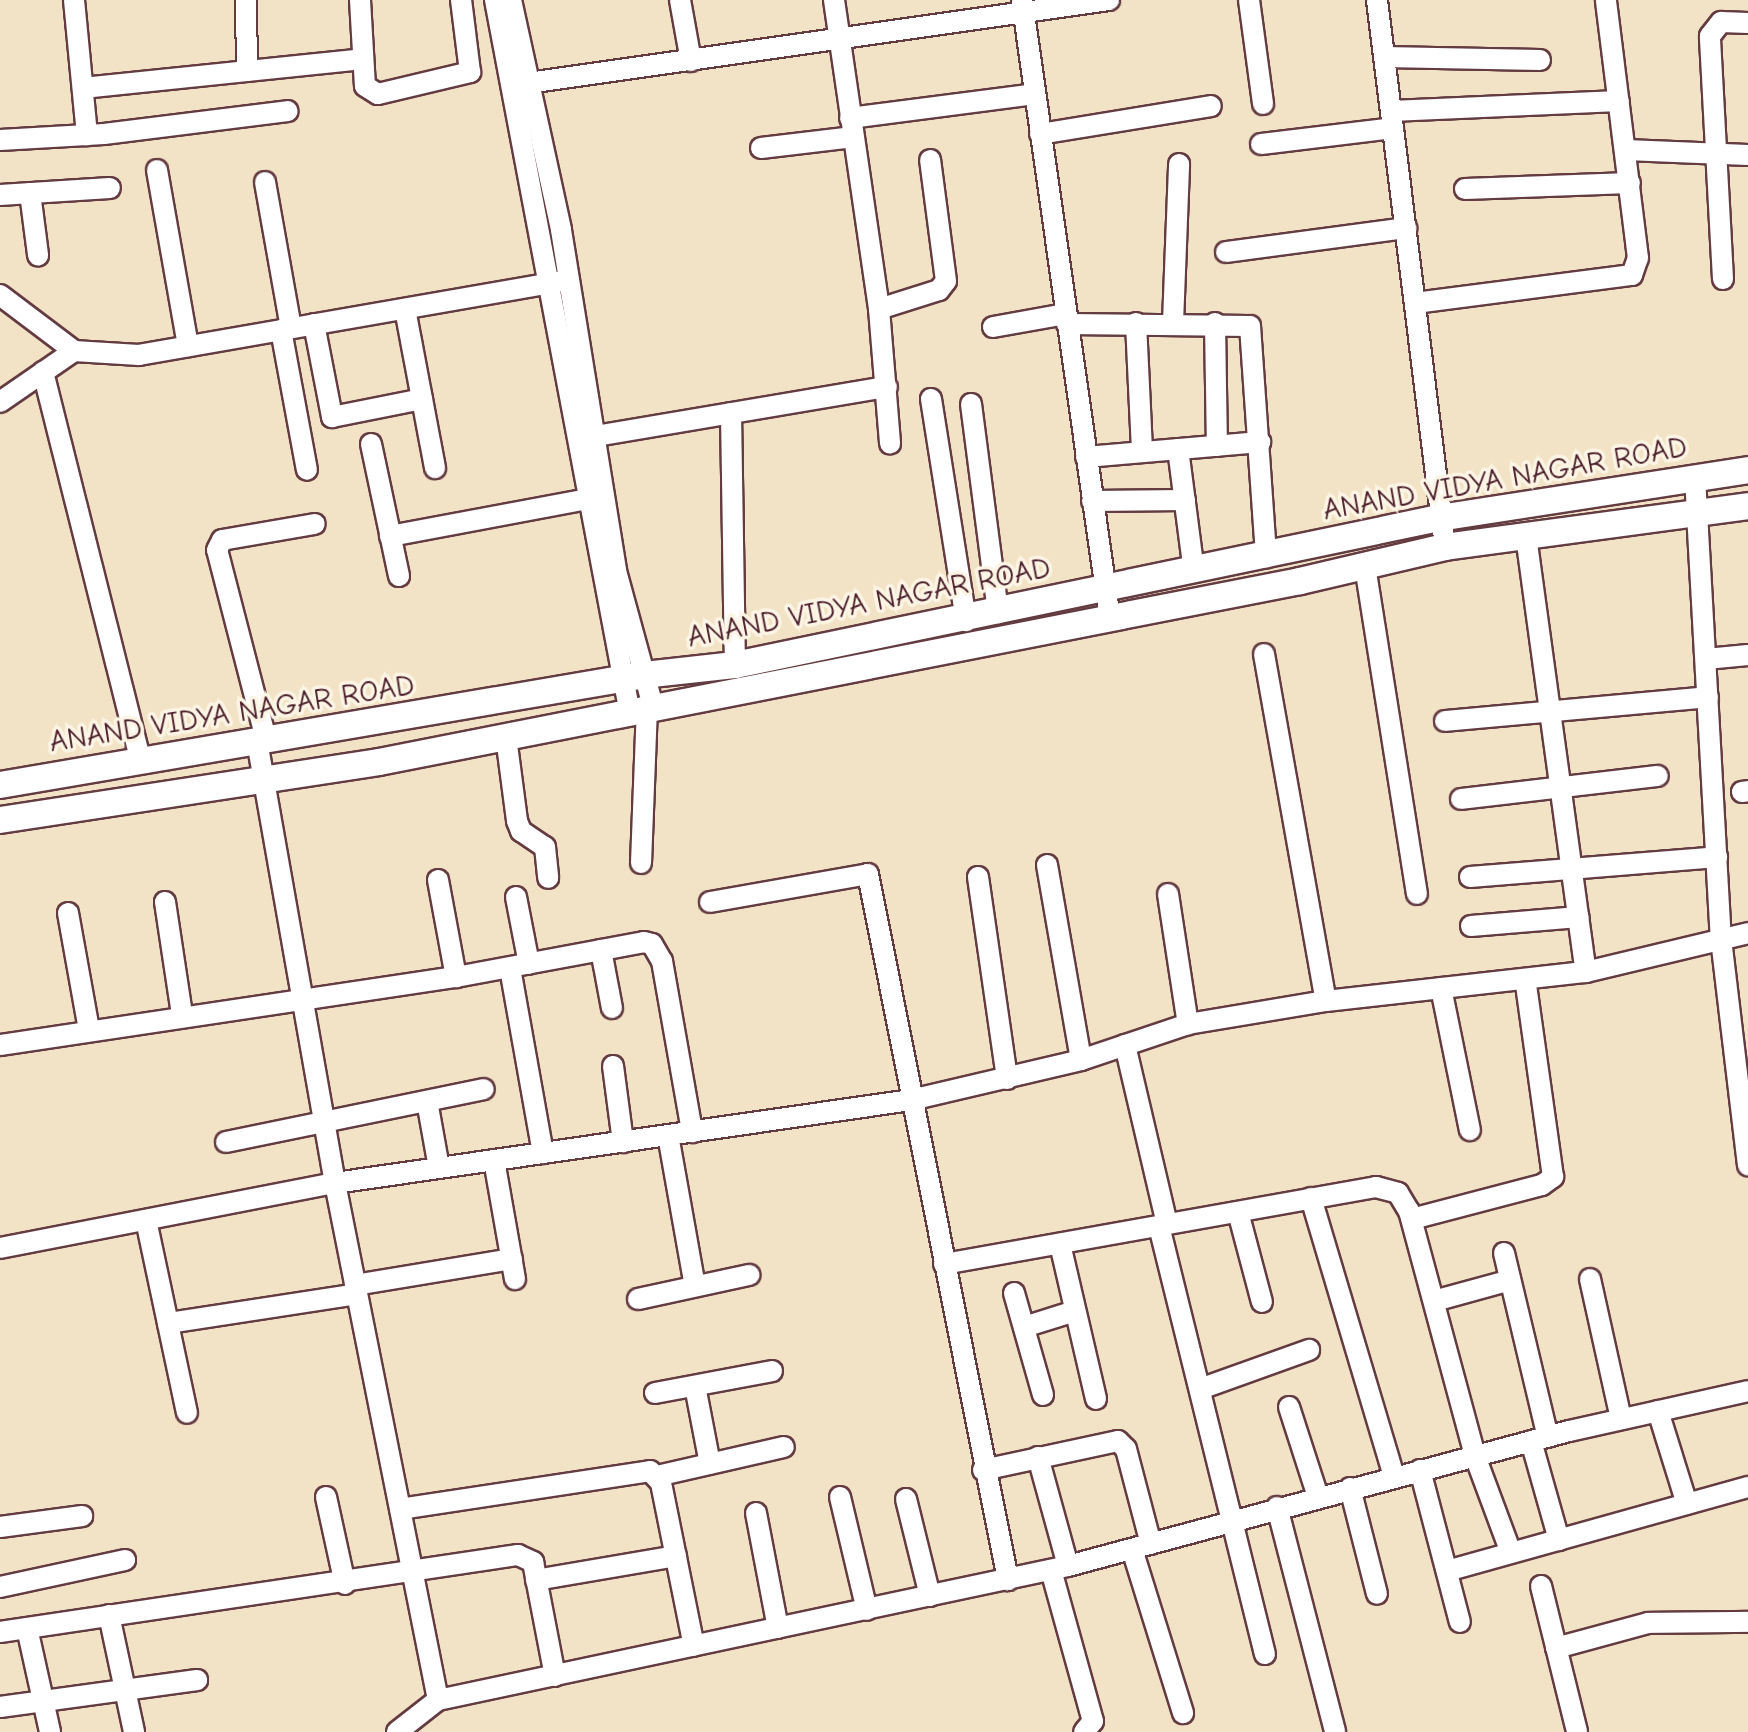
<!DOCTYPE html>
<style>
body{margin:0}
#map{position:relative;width:1748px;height:1732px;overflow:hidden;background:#f3e3c6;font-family:"Comic Neue",sans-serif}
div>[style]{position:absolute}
.roads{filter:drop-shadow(2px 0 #633c42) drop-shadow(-2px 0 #633c42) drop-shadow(0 2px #633c42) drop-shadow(0 -2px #633c42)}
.minor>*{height:20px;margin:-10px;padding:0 10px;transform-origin:10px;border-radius:10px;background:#fff}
.major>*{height:26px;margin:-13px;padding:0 13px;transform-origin:13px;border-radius:13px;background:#fff}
span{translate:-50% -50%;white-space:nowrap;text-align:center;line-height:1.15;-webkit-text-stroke:7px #fcf5e5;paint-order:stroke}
.street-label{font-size:30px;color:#4a1f2b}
</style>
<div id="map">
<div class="roads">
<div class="minor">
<i style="left:74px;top:0;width:136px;rotate:84.5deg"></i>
<i style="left:246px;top:0;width:71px;rotate:89.2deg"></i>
<i style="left:360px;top:0;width:86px;rotate:86.7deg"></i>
<i style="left:365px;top:86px;width:15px;rotate:32deg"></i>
<i style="left:378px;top:94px;width:95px;rotate:-13.4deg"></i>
<i style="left:470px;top:72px;width:73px;rotate:-97.1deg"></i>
<i style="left:495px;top:0;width:727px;rotate:79.29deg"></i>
<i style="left:511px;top:0;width:235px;rotate:77.7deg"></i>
<i style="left:561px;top:230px;width:345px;rotate:80.8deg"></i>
<i style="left:616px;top:571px;width:144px;rotate:74.7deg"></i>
<i style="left:680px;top:0;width:62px;rotate:79.8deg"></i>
<i style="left:834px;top:0;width:312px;rotate:81.7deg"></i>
<i style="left:879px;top:309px;width:135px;rotate:85.3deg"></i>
<i style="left:1022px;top:0;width:625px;rotate:81.91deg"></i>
<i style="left:1249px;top:0;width:105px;rotate:82.3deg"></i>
<i style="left:1377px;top:0;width:551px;rotate:82.91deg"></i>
<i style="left:1384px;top:57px;width:156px;rotate:1.1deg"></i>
<i style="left:528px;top:83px;width:587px;rotate:-8.13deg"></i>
<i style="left:83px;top:88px;width:281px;rotate:-5.9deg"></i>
<i style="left:1391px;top:111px;width:228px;rotate:-2.5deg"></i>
<i style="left:850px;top:118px;width:186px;rotate:-7.4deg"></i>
<i style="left:1040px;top:134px;width:173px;rotate:-9.3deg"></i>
<i style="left:0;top:140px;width:104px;rotate:-3.3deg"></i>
<i style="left:104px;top:134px;width:185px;rotate:-7.1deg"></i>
<i style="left:1261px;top:144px;width:133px;rotate:-6.9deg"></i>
<i style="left:761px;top:148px;width:93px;rotate:-6.8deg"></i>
<i style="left:1626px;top:150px;width:122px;rotate:2.3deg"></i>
<i style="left:157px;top:170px;width:179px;rotate:80deg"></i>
<i style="left:265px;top:182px;width:148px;rotate:79.9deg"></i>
<i style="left:1465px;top:189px;width:165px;rotate:-2.1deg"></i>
<i style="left:30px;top:193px;width:63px;rotate:82.6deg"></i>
<i style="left:0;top:195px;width:110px;rotate:-3.6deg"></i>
<i style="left:1226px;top:252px;width:182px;rotate:-7.6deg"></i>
<i style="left:1723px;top:279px;width:243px;rotate:-93.1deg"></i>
<i style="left:1710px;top:36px;width:18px;rotate:-52deg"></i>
<i style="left:1721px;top:22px;width:27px;rotate:2deg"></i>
<i style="left:0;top:295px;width:93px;rotate:37.1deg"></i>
<i style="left:74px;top:351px;width:65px;rotate:3.5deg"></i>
<i style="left:139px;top:355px;width:429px;rotate:-9.9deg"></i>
<i style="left:1415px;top:303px;width:219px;rotate:-7.4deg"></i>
<i style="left:1632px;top:275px;width:18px;rotate:-71deg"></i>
<i style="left:1638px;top:258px;width:260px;rotate:-97.1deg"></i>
<i style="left:405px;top:309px;width:162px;rotate:79.3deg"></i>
<i style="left:879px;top:309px;width:63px;rotate:-17.6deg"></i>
<i style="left:939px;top:290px;width:11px;rotate:-52deg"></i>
<i style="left:946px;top:281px;width:122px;rotate:-97.5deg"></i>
<i style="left:1136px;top:323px;width:129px;rotate:87.3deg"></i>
<i style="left:1173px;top:323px;width:159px;rotate:-87.8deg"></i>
<i style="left:1215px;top:323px;width:123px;rotate:89.1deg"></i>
<i style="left:314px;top:324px;width:95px;rotate:79deg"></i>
<i style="left:332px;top:417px;width:92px;rotate:-11.3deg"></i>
<i style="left:1067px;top:324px;width:183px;rotate:0.6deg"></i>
<i style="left:1250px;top:326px;width:232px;rotate:86deg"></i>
<i style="left:993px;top:327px;width:73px;rotate:-10.2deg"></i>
<i style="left:281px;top:330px;width:142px;rotate:79.5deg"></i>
<i style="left:43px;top:372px;width:402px;rotate:75.9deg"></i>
<i style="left:931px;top:399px;width:225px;rotate:81deg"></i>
<i style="left:0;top:402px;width:90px;rotate:-34.6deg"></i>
<i style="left:971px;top:404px;width:211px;rotate:82.6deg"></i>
<i style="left:731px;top:413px;width:252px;rotate:89.1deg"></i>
<i style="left:596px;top:436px;width:295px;rotate:-9.6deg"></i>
<i style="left:371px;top:444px;width:135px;rotate:78deg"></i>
<i style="left:1178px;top:449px;width:124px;rotate:82.6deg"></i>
<i style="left:1086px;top:457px;width:175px;rotate:-4.9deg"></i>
<i style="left:1695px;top:477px;width:463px;rotate:86.8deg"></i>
<i style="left:1721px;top:939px;width:228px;rotate:83.2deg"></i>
<i style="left:1092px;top:501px;width:93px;rotate:-0.6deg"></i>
<i style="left:390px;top:536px;width:213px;rotate:-10.6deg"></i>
<i style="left:1526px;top:536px;width:440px;rotate:82.2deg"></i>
<i style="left:1365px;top:566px;width:332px;rotate:81deg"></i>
<i style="left:1264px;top:654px;width:352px;rotate:79.9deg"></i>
<i style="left:1706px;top:659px;width:42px;rotate:-5.4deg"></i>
<i style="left:1445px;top:721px;width:264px;rotate:-5.2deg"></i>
<i style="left:506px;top:737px;width:85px;rotate:82.5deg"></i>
<i style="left:517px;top:821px;width:11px;rotate:68deg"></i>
<i style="left:521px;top:831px;width:29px;rotate:34deg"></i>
<i style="left:545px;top:847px;width:31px;rotate:84deg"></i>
<i style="left:266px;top:739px;width:195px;rotate:-104.5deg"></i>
<i style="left:217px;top:550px;width:11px;rotate:-63deg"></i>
<i style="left:222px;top:540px;width:94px;rotate:-9.8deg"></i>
<i style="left:257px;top:741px;width:449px;rotate:80deg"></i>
<i style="left:335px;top:1183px;width:527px;rotate:78.73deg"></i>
<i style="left:1742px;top:792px;width:6px;rotate:-9deg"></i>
<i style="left:1461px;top:799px;width:198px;rotate:-6.7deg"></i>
<i style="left:641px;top:863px;width:153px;rotate:-87.8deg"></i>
<i style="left:1047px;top:865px;width:198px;rotate:80.1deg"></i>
<i style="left:978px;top:877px;width:204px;rotate:81.8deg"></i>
<i style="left:1470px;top:877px;width:248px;rotate:-4.6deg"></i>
<i style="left:438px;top:880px;width:99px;rotate:79.5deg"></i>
<i style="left:1168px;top:894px;width:132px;rotate:81.3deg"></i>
<i style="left:516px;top:897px;width:68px;rotate:79deg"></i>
<i style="left:165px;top:902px;width:114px;rotate:81.4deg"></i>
<i style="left:710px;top:902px;width:160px;rotate:-10deg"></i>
<i style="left:868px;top:874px;width:720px;rotate:78.78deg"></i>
<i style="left:68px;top:913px;width:119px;rotate:79.8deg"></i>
<i style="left:1471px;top:926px;width:108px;rotate:-4.8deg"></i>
<i style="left:601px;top:950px;width:59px;rotate:79.3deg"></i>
<i style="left:510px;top:968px;width:188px;rotate:79.9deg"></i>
<i style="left:1441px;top:988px;width:145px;rotate:78.5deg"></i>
<i style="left:0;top:1045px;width:461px;rotate:-8.5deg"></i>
<i style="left:456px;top:977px;width:191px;rotate:-10.5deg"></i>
<i style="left:644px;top:942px;width:8px;rotate:14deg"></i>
<i style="left:652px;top:944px;width:20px;rotate:60deg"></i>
<i style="left:662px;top:961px;width:174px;rotate:80deg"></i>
<i style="left:1125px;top:1045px;width:184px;rotate:76.8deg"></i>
<i style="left:613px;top:1066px;width:77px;rotate:82.5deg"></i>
<i style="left:427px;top:1101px;width:68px;rotate:79.8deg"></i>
<i style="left:668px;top:1135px;width:153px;rotate:79.9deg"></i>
<i style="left:226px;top:1142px;width:263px;rotate:-11.6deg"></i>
<i style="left:494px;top:1160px;width:121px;rotate:80deg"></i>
<i style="left:1311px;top:1198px;width:291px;rotate:73.4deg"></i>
<i style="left:1238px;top:1212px;width:93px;rotate:75.1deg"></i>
<i style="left:1412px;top:1219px;width:134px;rotate:-14.7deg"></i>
<i style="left:1542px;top:1185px;width:14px;rotate:-36deg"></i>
<i style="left:1553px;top:1177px;width:200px;rotate:-98deg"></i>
<i style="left:146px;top:1220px;width:197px;rotate:78deg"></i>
<i style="left:1159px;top:1226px;width:441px;rotate:76.1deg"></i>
<i style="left:1060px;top:1244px;width:159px;rotate:76.9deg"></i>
<i style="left:0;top:1248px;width:341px;rotate:-11deg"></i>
<i style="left:335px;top:1183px;width:582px;rotate:-8.2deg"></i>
<i style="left:911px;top:1100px;width:175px;rotate:-13.2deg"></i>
<i style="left:1081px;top:1060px;width:113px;rotate:-18.6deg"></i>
<i style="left:1188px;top:1024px;width:140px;rotate:-9.5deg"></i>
<i style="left:1326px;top:1001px;width:262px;rotate:-6.4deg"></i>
<i style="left:1586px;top:972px;width:167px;rotate:-13.5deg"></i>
<i style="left:1504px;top:1253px;width:189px;rotate:76.6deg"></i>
<i style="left:944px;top:1264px;width:439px;rotate:-10.1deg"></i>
<i style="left:1376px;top:1187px;width:23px;rotate:15deg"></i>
<i style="left:1398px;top:1193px;width:21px;rotate:59deg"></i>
<i style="left:1409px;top:1211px;width:254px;rotate:74.9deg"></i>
<i style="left:1475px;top:1456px;width:103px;rotate:69.6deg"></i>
<i style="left:1590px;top:1279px;width:143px;rotate:77.5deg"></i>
<i style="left:355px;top:1285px;width:159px;rotate:-9.4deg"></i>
<i style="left:1014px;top:1293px;width:106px;rotate:74.1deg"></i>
<i style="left:638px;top:1299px;width:114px;rotate:-12.2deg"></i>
<i style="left:1434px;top:1301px;width:79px;rotate:-15.4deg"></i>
<i style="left:168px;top:1323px;width:191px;rotate:-8.7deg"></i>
<i style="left:1024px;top:1327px;width:53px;rotate:-17.4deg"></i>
<i style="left:695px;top:1386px;width:79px;rotate:79.1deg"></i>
<i style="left:1200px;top:1389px;width:116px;rotate:-19.7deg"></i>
<i style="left:655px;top:1393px;width:119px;rotate:-10.6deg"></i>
<i style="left:1289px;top:1407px;width:95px;rotate:72.1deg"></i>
<i style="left:1658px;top:1411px;width:97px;rotate:72.7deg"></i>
<i style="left:1531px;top:1441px;width:103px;rotate:74.2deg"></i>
<i style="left:1038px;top:1457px;width:113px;rotate:74.6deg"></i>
<i style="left:983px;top:1470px;width:138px;rotate:-12.1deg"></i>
<i style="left:1118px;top:1441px;width:11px;rotate:45deg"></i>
<i style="left:1126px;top:1449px;width:98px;rotate:75.3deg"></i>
<i style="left:1420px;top:1470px;width:157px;rotate:75.3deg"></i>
<i style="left:657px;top:1476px;width:130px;rotate:-12.9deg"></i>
<i style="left:1350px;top:1488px;width:109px;rotate:75.7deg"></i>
<i style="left:326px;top:1497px;width:89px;rotate:77.7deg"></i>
<i style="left:840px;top:1497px;width:116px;rotate:76.6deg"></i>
<i style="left:906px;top:1499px;width:100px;rotate:76.1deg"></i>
<i style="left:1277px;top:1507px;width:232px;rotate:75.5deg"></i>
<i style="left:400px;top:1509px;width:253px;rotate:-8.6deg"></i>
<i style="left:650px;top:1471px;width:16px;rotate:47deg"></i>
<i style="left:661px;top:1483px;width:166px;rotate:78.6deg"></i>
<i style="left:756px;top:1513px;width:117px;rotate:79.2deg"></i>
<i style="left:0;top:1527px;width:83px;rotate:-7.6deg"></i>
<i style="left:1132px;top:1549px;width:172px;rotate:72.7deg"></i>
<i style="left:1051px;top:1570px;width:157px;rotate:74.5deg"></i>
<i style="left:1093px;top:1721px;width:14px;rotate:129deg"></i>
<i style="left:1447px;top:1571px;width:313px;rotate:-15.6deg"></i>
<i style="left:536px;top:1580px;width:142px;rotate:-9.7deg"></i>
<i style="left:1541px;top:1586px;width:150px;rotate:76.1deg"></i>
<i style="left:0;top:1587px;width:128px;rotate:-12.2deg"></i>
<i style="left:109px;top:1615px;width:120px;rotate:77.9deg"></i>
<i style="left:27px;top:1628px;width:107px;rotate:77.5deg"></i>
<i style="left:0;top:1632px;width:524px;rotate:-8.46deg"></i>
<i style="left:518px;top:1555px;width:17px;rotate:25deg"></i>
<i style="left:533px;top:1562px;width:116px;rotate:79.1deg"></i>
<i style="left:1556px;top:1648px;width:95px;rotate:-15.2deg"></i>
<i style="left:1648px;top:1623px;width:100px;rotate:-0.6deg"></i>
<i style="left:0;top:1707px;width:199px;rotate:-7.8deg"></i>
<i style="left:397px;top:1732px;width:52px;rotate:-38deg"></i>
<i style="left:438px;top:1700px;width:644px;rotate:-12.01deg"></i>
<i style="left:1068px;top:1566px;width:519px;rotate:-15.08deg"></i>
<i style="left:1569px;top:1431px;width:183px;rotate:-12.6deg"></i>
</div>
<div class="major">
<i style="left:0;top:785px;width:653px;rotate:-9.69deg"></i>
<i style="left:644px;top:675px;width:92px;rotate:-6.3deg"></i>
<i style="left:735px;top:665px;width:719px;rotate:-11.79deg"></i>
<i style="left:1439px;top:518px;width:313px;rotate:-8.8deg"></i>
<i style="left:0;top:820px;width:383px;rotate:-8.7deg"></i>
<i style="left:379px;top:762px;width:939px;rotate:-11.12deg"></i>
<i style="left:1300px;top:581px;width:149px;rotate:-13.2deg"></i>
<i style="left:1445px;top:547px;width:306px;rotate:-7.7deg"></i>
</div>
</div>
<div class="street-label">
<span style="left:1505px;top:479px;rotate:-10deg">ANAND VIDYA NAGAR ROAD</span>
<span style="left:869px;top:603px;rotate:-11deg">ANAND VIDYA NAGAR ROAD</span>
<span style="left:232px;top:714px;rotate:-9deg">ANAND VIDYA NAGAR ROAD</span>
</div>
</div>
